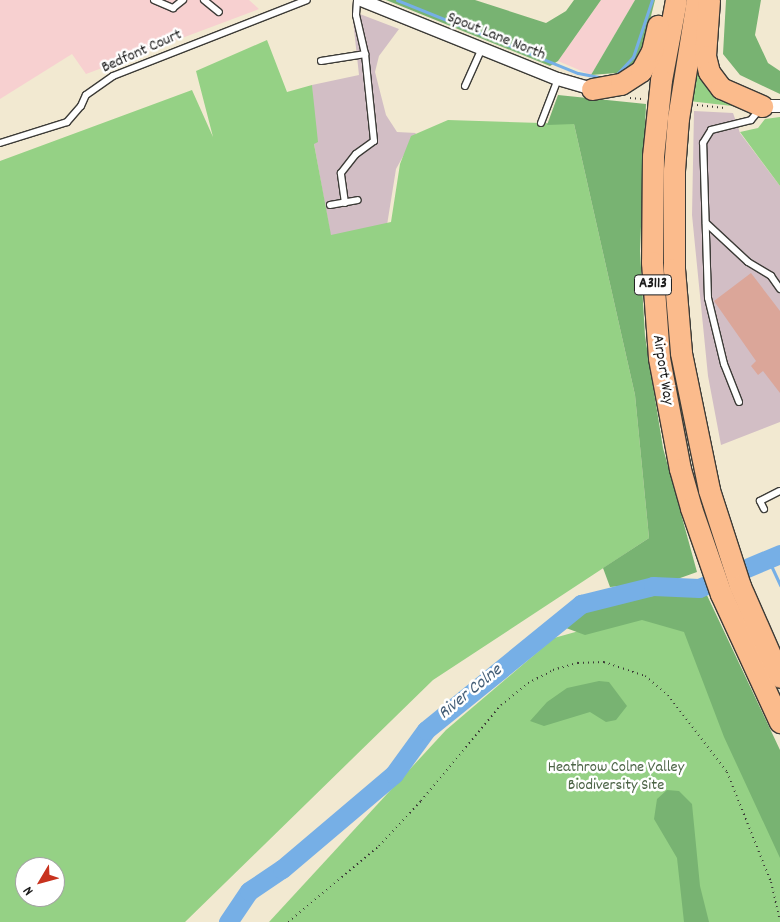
<!DOCTYPE html>
<style>
body{margin:0}
#map{position:relative;width:780px;height:922px;overflow:hidden;background:#f2e9d1;font-family:Dekko,sans-serif}
div>[style]{position:absolute}
.built>*{inset:0;background:#f7d0d0}
.industrial>*{inset:0;background:#d2bec5}
.green>*{inset:0;background:#95d185}
.forest>*{inset:0;background:#78b372}
.stream>*{height:3px;margin:-1.5px;padding:0 1.5px;transform-origin:1.5px;border-radius:1.5px;background:#76afe6}
.river>*{height:19px;margin:-9.5px;padding:0 9.5px;transform-origin:9.5px;border-radius:9.5px;background:#76afe6}
.building>*{inset:0;background:#dba699}
.path>*{height:2px;margin-top:-1px;transform-origin:0;background:repeating-linear-gradient(90deg,#3c3b37 0 1px,transparent 0 5px)}
.roads{filter:drop-shadow(1px 0 #3c3b37) drop-shadow(-1px 0 #3c3b37) drop-shadow(0 1px #3c3b37) drop-shadow(0 -1px #3c3b37)}
.service>*{height:6px;margin:-3px;padding:0 3px;transform-origin:3px;border-radius:3px;background:#fff}
.minor>*{height:12px;margin:-6px;padding:0 6px;transform-origin:6px;border-radius:6px;background:#fff}
.trunk>*{height:21px;margin:-10.5px;padding:0 10.5px;transform-origin:10.5px;border-radius:10.5px;background:#fbbb8c}
span{translate:-50% -50%;white-space:nowrap;text-align:center;line-height:1.15;-webkit-text-stroke:5px #fff;paint-order:stroke}
.shield-label span{padding:1px 4px;background:#fff;border:1px solid;border-radius:4px;-webkit-text-stroke-width:0}
.shield-label{font-size:15px;color:#1c1c1c;font-weight:700}
.street-label{font-size:16px;color:#1c1c1c}
.park-label{font-size:16px;color:#4c6446}
.water-label{font-size:18px;color:#445e77;font-style:italic}
.north{position:absolute;left:15px;top:857px;width:50px;height:50px;box-sizing:border-box;background:#fff;border:1px solid #a4a4a4;border-radius:50%;rotate:233deg;font-size:14px;font-weight:700;line-height:20px;text-align:center;color:#1c1c1c}
.north::after{content:'';display:block;margin:auto;width:18px;height:22px;background:#c8321e;clip-path:polygon(50% 0,100% 100%,50% 72%,0 100%)}
</style>
<div id="map">
<div class="built">
<i style="clip-path:polygon(0 0,249px 0,259px 9px,86px 74px,72px 54px,0 99px)"></i>
<i style="clip-path:polygon(601px 0,635px 0,591px 75px,558px 61px)"></i>
</div>
<div class="industrial">
<i style="clip-path:polygon(352px 11px,399px 29px,379px 56px,375px 72px,386px 115px,397px 132px,416px 133px,396px 169px,387px 225px,331px 238px,314px 144px,312px 85px,359px 75px)"></i>
<i style="clip-path:polygon(694px 111px,733px 113px,740px 133px,780px 186px,780px 422px,721px 445px,708px 376px,692px 215px)"></i>
</div>
<div class="green">
<i style="clip-path:polygon(evenodd,267px 40px,287px 92px,312px 85px,318px 142px,314px 144px,331px 235px,391px 222px,400px 164px,411px 136px,448px 120px,574px 124px,635px 395px,649px 538px,433px 680px,185px 922px,0 922px,0 161px,192px 90px,213px 137px,196px 71px,267px 40px,25px 867px,55px 867px,55px 897px,25px 897px,25px 867px)"></i>
<i style="clip-path:polygon(691px 54px,750px 112px,732px 106px,689px 101px)"></i>
<i style="clip-path:polygon(780px 117px,780px 186px,740px 132px,758px 128px,765px 119px)"></i>
<i style="clip-path:polygon(693px 599px,780px 780px,780px 922px,269px 922px,446px 730px,554px 638px)"></i>
</div>
<div class="forest">
<i style="clip-path:polygon(386px 0,475px 0,546px 23px,566px 11px,574px 0,601px 0,558px 61px,550px 66px)"></i>
<i style="clip-path:polygon(635px 0,655px 0,645px 40px,629px 72px,591px 75px)"></i>
<i style="clip-path:polygon(726px 0,761px 0,755px 35px,768px 63px,780px 71px,780px 94px,740px 75px,723px 54px)"></i>
<i style="clip-path:polygon(558px 95px,646px 104px,640px 251px,645px 336px,663px 448px,697px 572px,669px 582px,610px 587px,603px 568px,649px 538px,635px 395px,574px 124px,547px 125px)"></i>
<i style="clip-path:polygon(705px 591px,780px 750px,780px 858px,724px 737px,684px 632px,642px 620px,585px 635px,566px 628px,581px 610px,643px 597px)"></i>
<i style="clip-path:polygon(599px 681px,609px 682px,627px 706px,616px 720px,606px 722px,590px 712px,544px 726px,530px 721px,547px 702px,567px 688px)"></i>
<i style="clip-path:polygon(667px 790px,679px 791px,692px 804px,700px 886px,709px 922px,684px 922px,677px 858px,654px 819px,657px 799px)"></i>
</div>
<div class="stream">
<i style="left:397px;top:0;width:195px;rotate:22deg"></i>
<i style="left:578px;top:73px;width:21px;rotate:11deg"></i>
<i style="left:617px;top:74px;width:23px;rotate:-47deg"></i>
<i style="left:633px;top:57px;width:60px;rotate:-71.6deg"></i>
<i style="left:768px;top:559px;width:29px;rotate:65deg"></i>
</div>
<div class="river">
<i style="left:228px;top:922px;width:37px;rotate:-56deg"></i>
<i style="left:249px;top:891px;width:40px;rotate:-34deg"></i>
<i style="left:282px;top:869px;width:147px;rotate:-40.3deg"></i>
<i style="left:394px;top:774px;width:54px;rotate:-54deg"></i>
<i style="left:426px;top:730px;width:200px;rotate:-39.1deg"></i>
<i style="left:581px;top:604px;width:74px;rotate:-14deg"></i>
<i style="left:653px;top:586px;width:46px;rotate:2.5deg"></i>
<i style="left:699px;top:588px;width:88px;rotate:-22.8deg"></i>
</div>
<div class="building">
<i style="clip-path:polygon(751px 273px,780px 311px,780px 393px,763px 371px,758px 375px,751px 366px,756px 361px,714px 301px)"></i>
</div>
<div class="path">
<i style="left:630px;top:98px;width:12px;rotate:5deg"></i>
<i style="left:697px;top:105px;width:30px;rotate:6deg"></i>
<i style="left:288px;top:922px;width:119px;rotate:-39.9deg"></i>
<i style="left:379px;top:846px;width:62px;rotate:-47deg"></i>
<i style="left:421px;top:801px;width:125px;rotate:-50.2deg"></i>
<i style="left:501px;top:705px;width:35px;rotate:-39deg"></i>
<i style="left:528px;top:683px;width:28px;rotate:-27deg"></i>
<i style="left:553px;top:670px;width:26px;rotate:-16deg"></i>
<i style="left:578px;top:663px;width:26px;rotate:-2deg"></i>
<i style="left:604px;top:662px;width:43px;rotate:18.9deg"></i>
<i style="left:645px;top:676px;width:30px;rotate:40deg"></i>
<i style="left:668px;top:695px;width:97px;rotate:52.5deg"></i>
<i style="left:727px;top:772px;width:118px;rotate:68.2deg"></i>
<i style="left:771px;top:882px;width:39px;rotate:77deg"></i>
</div>
<div class="roads">
<div class="service">
<i style="left:154px;top:0;width:21px;rotate:23deg"></i>
<i style="left:173px;top:8px;width:13px;rotate:-39deg"></i>
<i style="left:204px;top:0;width:19px;rotate:39deg"></i>
<i style="left:321px;top:61px;width:45px;rotate:-9deg"></i>
<i style="left:365px;top:54px;width:40px;rotate:-103deg"></i>
<i style="left:356px;top:15px;width:15px;rotate:-86deg"></i>
<i style="left:465px;top:86px;width:42px;rotate:-65.9deg"></i>
<i style="left:541px;top:123px;width:47px;rotate:-68.9deg"></i>
<i style="left:0;top:143px;width:70px;rotate:-17.4deg"></i>
<i style="left:67px;top:122px;width:21px;rotate:-49deg"></i>
<i style="left:81px;top:106px;width:12px;rotate:-66deg"></i>
<i style="left:86px;top:95px;width:33px;rotate:-35deg"></i>
<i style="left:113px;top:76px;width:208px;rotate:-21.4deg"></i>
<i style="left:345px;top:203px;width:30px;rotate:-98deg"></i>
<i style="left:341px;top:173px;width:24px;rotate:-52deg"></i>
<i style="left:356px;top:154px;width:22px;rotate:-36deg"></i>
<i style="left:374px;top:141px;width:87px;rotate:-95.9deg"></i>
<i style="left:330px;top:205px;width:28px;rotate:-10deg"></i>
<i style="left:706px;top:223px;width:57px;rotate:42.9deg"></i>
<i style="left:748px;top:262px;width:27px;rotate:31deg"></i>
<i style="left:771px;top:276px;width:16px;rotate:55deg"></i>
<i style="left:739px;top:402px;width:41px;rotate:-111.5deg"></i>
<i style="left:724px;top:364px;width:68px;rotate:-103.6deg"></i>
<i style="left:708px;top:298px;width:155px;rotate:-91.8deg"></i>
<i style="left:703px;top:143px;width:15px;rotate:-58deg"></i>
<i style="left:711px;top:130px;width:41px;rotate:-14deg"></i>
<i style="left:751px;top:120px;width:14px;rotate:-51deg"></i>
<i style="left:764px;top:509px;width:9px;rotate:-117deg"></i>
<i style="left:760px;top:501px;width:22px;rotate:-27deg"></i>
</div>
<div class="minor">
<i style="left:361px;top:0;width:212px;rotate:21.9deg"></i>
<i style="left:558px;top:79px;width:35px;rotate:16deg"></i>
<i style="left:762px;top:106px;width:18px"></i>
</div>
<div class="trunk">
<i style="left:676px;top:0;width:81px;rotate:100.6deg"></i>
<i style="left:661px;top:80px;width:76px;rotate:96deg"></i>
<i style="left:653px;top:156px;width:106px;rotate:90.5deg"></i>
<i style="left:652px;top:262px;width:96px;rotate:85.8deg"></i>
<i style="left:659px;top:358px;width:113px;rotate:79.3deg"></i>
<i style="left:680px;top:469px;width:41px;rotate:74.2deg"></i>
<i style="left:691px;top:508px;width:91px;rotate:70.8deg"></i>
<i style="left:721px;top:594px;width:141px;rotate:65.3deg"></i>
<i style="left:697px;top:0;width:120px;rotate:99.1deg"></i>
<i style="left:678px;top:118px;width:52px;rotate:94.4deg"></i>
<i style="left:674px;top:170px;width:99px;rotate:90deg"></i>
<i style="left:674px;top:269px;width:84px;rotate:85.2deg"></i>
<i style="left:681px;top:353px;width:140px;rotate:78.4deg"></i>
<i style="left:709px;top:490px;width:101px;rotate:72.1deg"></i>
<i style="left:740px;top:586px;width:99px;rotate:66.3deg"></i>
<i style="left:709px;top:0;width:56px;rotate:94.1deg"></i>
<i style="left:705px;top:56px;width:16px;rotate:76deg"></i>
<i style="left:709px;top:72px;width:20px;rotate:53deg"></i>
<i style="left:721px;top:88px;width:45px;rotate:23.7deg"></i>
<i style="left:592px;top:89px;width:29px;rotate:-10deg"></i>
<i style="left:621px;top:84px;width:24px;rotate:-33deg"></i>
<i style="left:641px;top:71px;width:23px;rotate:-61deg"></i>
<i style="left:652px;top:51px;width:26px;rotate:-77deg"></i>
</div>
</div>
<div class="shield-label">
<span style="left:653px;top:285px">A3113</span>
</div>
<div class="street-label">
<span style="left:496px;top:37px;rotate:22deg">Spout Lane North</span>
<span style="left:142px;top:52px;rotate:-24deg">Bedfont Court</span>
<span style="left:662px;top:370px;rotate:81deg">Airport Way</span>
</div>
<div class="park-label">
<span style="left:616px;top:777px">Heathrow Colne Valley<br>Biodiversity Site</span>
</div>
<div class="water-label">
<span style="left:471px;top:693px;rotate:-39deg">River Colne</span>
</div>
<div class="north">N</div>
</div>
